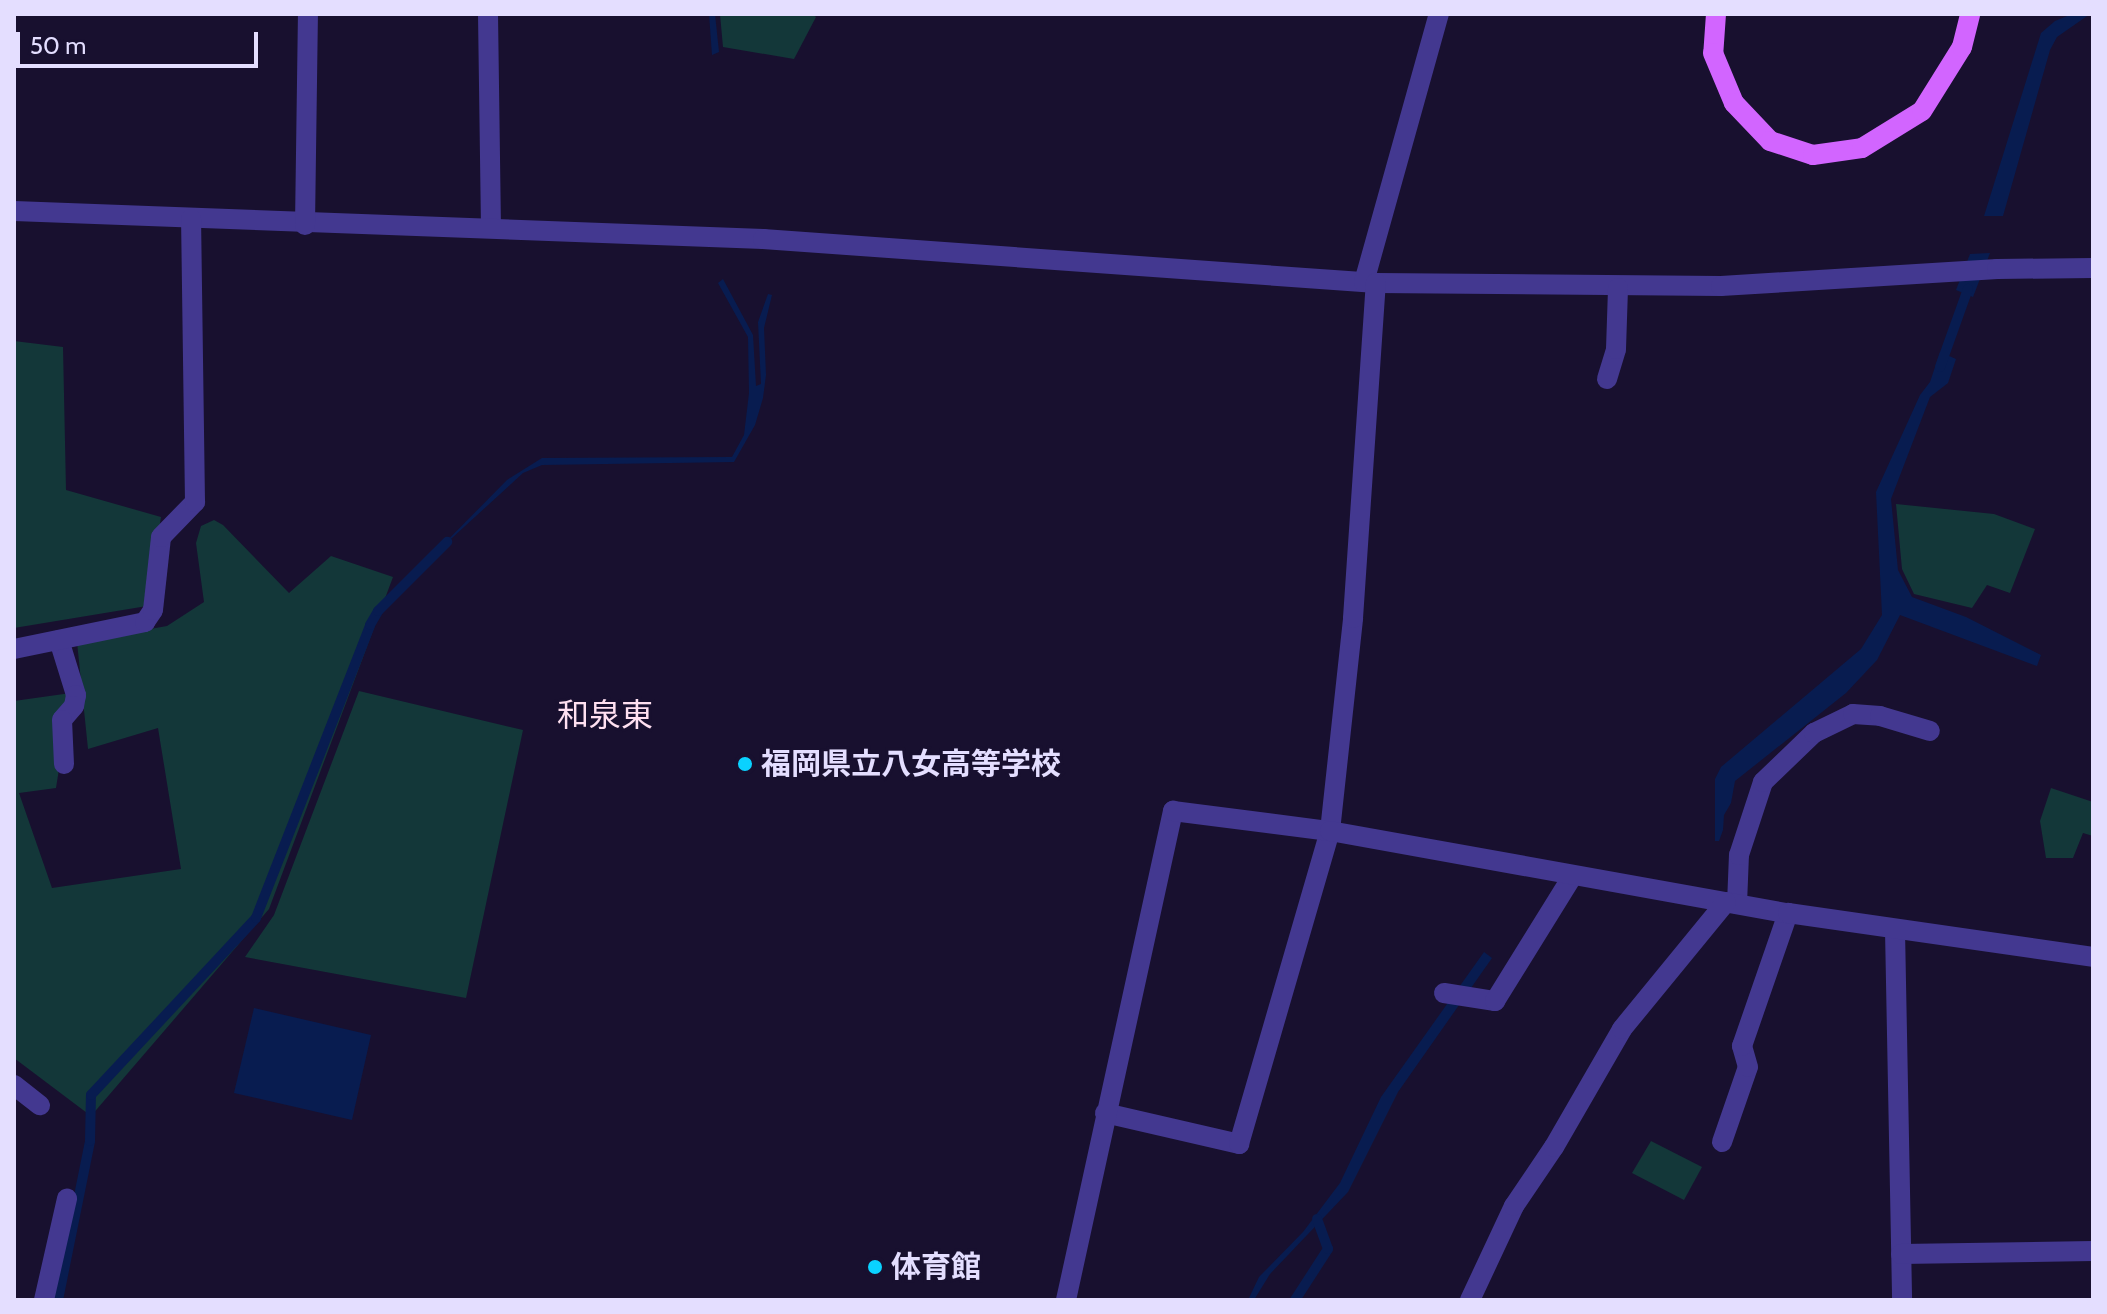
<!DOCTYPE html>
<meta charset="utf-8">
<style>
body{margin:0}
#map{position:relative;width:2107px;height:1314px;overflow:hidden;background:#18102f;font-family:Cabin,"Noto Sans JP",sans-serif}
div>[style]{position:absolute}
.green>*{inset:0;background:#133739}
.water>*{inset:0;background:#081c50}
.stream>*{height:10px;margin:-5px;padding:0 5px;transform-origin:5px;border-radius:5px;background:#081c50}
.minor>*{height:20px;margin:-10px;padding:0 10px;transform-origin:10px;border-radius:10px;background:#433890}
.major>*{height:20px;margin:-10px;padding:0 10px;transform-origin:10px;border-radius:10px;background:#d265ff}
.dots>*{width:22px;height:22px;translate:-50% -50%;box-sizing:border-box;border:4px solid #18102f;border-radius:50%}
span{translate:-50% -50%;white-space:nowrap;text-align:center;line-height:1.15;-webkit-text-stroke:6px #18102f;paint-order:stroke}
.poi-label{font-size:30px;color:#e4deff;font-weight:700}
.left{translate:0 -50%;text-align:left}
.neighbourhood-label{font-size:32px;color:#ffe0f1}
.frame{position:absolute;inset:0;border:16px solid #e4deff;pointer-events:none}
.scale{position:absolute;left:16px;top:32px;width:242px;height:36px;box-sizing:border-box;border:4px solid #e4deff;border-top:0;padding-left:10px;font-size:24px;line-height:28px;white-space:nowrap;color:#e4deff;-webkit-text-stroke:6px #18102f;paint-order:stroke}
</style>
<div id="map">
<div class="green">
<i style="clip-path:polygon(720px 14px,812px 14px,816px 17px,794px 59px,723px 47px)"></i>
<i style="clip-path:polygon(14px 341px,63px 347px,66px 490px,161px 517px,147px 606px,14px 628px)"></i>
<i style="clip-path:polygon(1896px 504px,1994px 514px,2035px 529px,2010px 593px,1987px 585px,1972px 608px,1914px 594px,1902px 569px)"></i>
<i style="clip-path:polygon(214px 520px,223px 525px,289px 593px,331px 556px,393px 577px,269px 909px,91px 1116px,14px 1058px,14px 701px,71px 693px,56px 788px,19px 793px,52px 888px,181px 869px,158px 728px,88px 749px,77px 642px,167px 626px,204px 602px,196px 543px,201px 526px)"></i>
<i style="clip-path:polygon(359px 691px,523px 730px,466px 998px,245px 957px,274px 915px)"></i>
<i style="clip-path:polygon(2051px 788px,2093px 802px,2093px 836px,2083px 833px,2073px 858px,2046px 858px,2040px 821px)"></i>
<i style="clip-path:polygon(1651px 1141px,1702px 1167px,1684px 1200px,1632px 1173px)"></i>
</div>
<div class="water">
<i style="clip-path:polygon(709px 14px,715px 14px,719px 52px,712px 55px)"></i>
<i style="clip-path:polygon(2072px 14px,2090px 14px,2057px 37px,2050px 50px,2003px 216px,1984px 216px,2041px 33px,2055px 21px)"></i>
<i style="clip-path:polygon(1990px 253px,1973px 297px,1956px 290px,1970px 254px)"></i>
<i style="clip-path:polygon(723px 279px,753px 335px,756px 386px,761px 384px,758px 322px,768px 294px,772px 295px,764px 328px,766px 375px,763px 398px,755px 425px,734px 462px,542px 465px,523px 473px,428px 560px,507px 480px,542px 458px,732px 457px,744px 435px,749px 393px,748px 337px,718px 283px)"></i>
<i style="clip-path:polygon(1940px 352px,1956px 359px,1948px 383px,1930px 397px,1891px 499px,1898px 570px,1912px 597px,1966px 617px,2041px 655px,2037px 666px,1900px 615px,1877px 660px,1846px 693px,1735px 781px,1731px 803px,1724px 815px,1723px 830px,1719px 841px,1715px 841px,1715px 779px,1721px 767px,1861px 649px,1882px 615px,1876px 492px,1920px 395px,1930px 382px)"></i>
<i style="clip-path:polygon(1484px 952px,1492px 958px,1398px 1092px,1348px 1192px,1270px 1274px,1254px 1300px,1248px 1300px,1259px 1277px,1303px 1232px,1340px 1183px,1381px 1097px)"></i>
<i style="clip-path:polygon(254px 1008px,371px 1035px,352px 1120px,234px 1093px)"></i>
</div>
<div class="stream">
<i style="left:1940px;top:367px;width:83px;rotate:-70.3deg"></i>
<i style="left:58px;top:1300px;width:162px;rotate:-78.6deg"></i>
<i style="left:90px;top:1141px;width:46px;rotate:-88.8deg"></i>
<i style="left:91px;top:1095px;width:242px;rotate:-47deg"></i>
<i style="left:256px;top:918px;width:314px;rotate:-68.7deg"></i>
<i style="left:370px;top:625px;width:16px;rotate:-60deg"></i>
<i style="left:378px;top:611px;width:98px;rotate:-45deg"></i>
<i style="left:1295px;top:1300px;width:61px;rotate:-57.1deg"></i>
<i style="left:1328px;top:1249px;width:32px;rotate:-110deg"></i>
</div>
<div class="minor">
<i style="left:488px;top:14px;width:214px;rotate:89.2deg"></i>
<i style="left:14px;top:211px;width:750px;rotate:2.14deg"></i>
<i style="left:763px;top:239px;width:615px;rotate:4.11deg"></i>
<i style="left:1376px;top:283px;width:345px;rotate:0.5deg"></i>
<i style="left:1721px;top:286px;width:277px;rotate:-3.5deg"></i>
<i style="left:1997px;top:269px;width:96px;rotate:-0.6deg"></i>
<i style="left:305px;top:225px;width:211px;rotate:-89.2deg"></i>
<i style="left:1364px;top:282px;width:278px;rotate:-74.4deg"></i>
<i style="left:1607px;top:379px;width:31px;rotate:-73deg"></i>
<i style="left:1616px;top:349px;width:61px;rotate:-88.1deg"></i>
<i style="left:59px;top:640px;width:58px;rotate:72.8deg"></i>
<i style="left:76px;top:695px;width:11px;rotate:100deg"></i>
<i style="left:74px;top:706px;width:18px;rotate:131deg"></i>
<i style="left:62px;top:720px;width:44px;rotate:87.4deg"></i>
<i style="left:14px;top:649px;width:134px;rotate:-11.6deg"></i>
<i style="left:145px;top:622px;width:14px;rotate:-56deg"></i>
<i style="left:153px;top:610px;width:73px;rotate:-83.7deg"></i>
<i style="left:161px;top:537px;width:49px;rotate:-45.8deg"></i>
<i style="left:195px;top:502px;width:283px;rotate:-90.8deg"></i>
<i style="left:1737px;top:904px;width:49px;rotate:-87.7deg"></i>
<i style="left:1739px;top:855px;width:77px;rotate:-71.8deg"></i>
<i style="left:1763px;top:782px;width:71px;rotate:-43.9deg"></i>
<i style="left:1814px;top:733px;width:43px;rotate:-26deg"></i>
<i style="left:1853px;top:714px;width:27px;rotate:4deg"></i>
<i style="left:1880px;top:716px;width:52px;rotate:16.7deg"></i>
<i style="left:1895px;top:930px;width:370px;rotate:88.9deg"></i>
<i style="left:1444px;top:993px;width:52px;rotate:8.9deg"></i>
<i style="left:1495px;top:1001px;width:148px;rotate:-58.2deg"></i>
<i style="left:14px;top:1085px;width:33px;rotate:38deg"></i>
<i style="left:1105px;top:1113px;width:138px;rotate:13deg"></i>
<i style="left:1239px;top:1144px;width:326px;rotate:-73.8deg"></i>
<i style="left:1330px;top:831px;width:214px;rotate:-83.8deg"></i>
<i style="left:1353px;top:618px;width:336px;rotate:-86.1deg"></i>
<i style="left:1722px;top:1142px;width:79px;rotate:-70.9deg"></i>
<i style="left:1748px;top:1067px;width:22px;rotate:-106deg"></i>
<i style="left:1742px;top:1046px;width:141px;rotate:-70.9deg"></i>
<i style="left:1901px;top:1254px;width:192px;rotate:-0.9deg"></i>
<i style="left:44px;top:1300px;width:104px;rotate:-77.2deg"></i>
<i style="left:1066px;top:1300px;width:501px;rotate:-77.66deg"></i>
<i style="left:1173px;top:811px;width:158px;rotate:7.3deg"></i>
<i style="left:1330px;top:831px;width:465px;rotate:10.2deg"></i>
<i style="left:1788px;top:913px;width:308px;rotate:8.2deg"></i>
<i style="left:1470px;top:1300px;width:104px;rotate:-64.9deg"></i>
<i style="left:1514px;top:1206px;width:71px;rotate:-55.9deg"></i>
<i style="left:1554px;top:1147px;width:136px;rotate:-60deg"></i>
<i style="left:1622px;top:1029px;width:164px;rotate:-50.7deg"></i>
</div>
<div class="major">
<i style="left:1716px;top:14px;width:39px;rotate:94deg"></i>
<i style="left:1713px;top:53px;width:54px;rotate:67.2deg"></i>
<i style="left:1734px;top:103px;width:52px;rotate:46.5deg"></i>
<i style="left:1770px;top:141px;width:45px;rotate:18deg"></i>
<i style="left:1813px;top:155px;width:49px;rotate:-8.1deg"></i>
<i style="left:1862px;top:148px;width:70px;rotate:-31.7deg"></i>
<i style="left:1922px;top:111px;width:75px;rotate:-58deg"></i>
<i style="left:1962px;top:47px;width:34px;rotate:-76deg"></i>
</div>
<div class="dots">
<i style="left:745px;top:764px;background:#0ad2ff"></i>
<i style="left:875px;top:1267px;background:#0ad2ff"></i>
</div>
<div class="poi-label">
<span class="left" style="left:761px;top:764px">福岡県立八女高等学校</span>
<span class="left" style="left:891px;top:1267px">体育館</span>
</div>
<div class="neighbourhood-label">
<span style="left:605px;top:715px">和泉東</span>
</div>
<div class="frame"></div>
<div class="scale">50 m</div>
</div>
